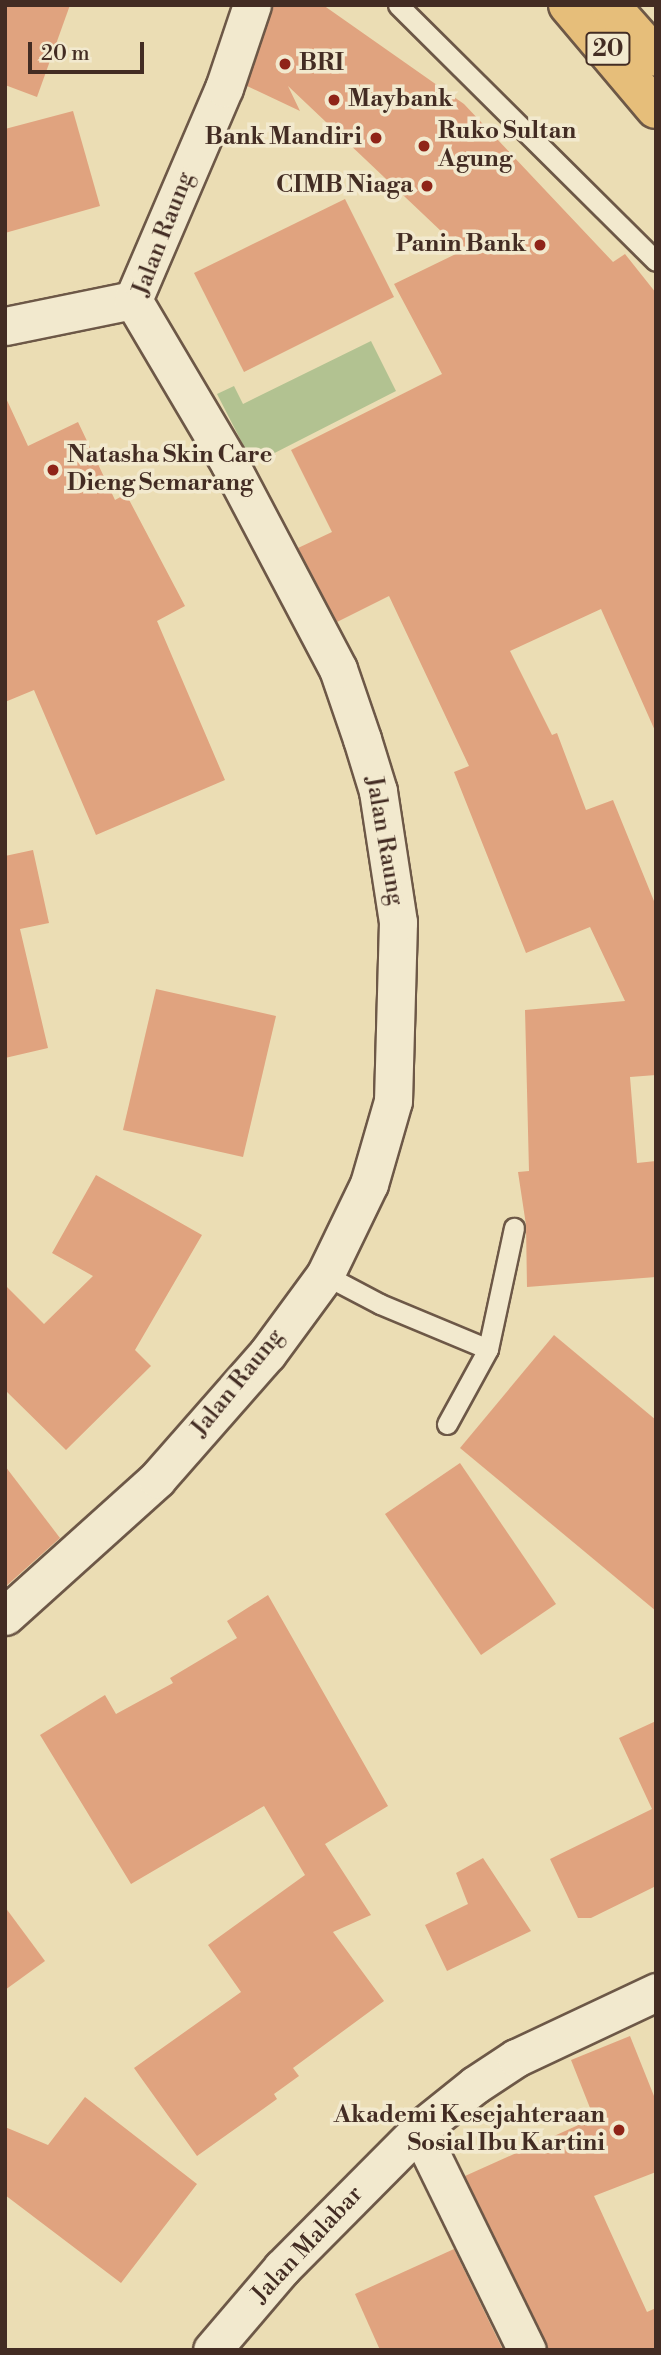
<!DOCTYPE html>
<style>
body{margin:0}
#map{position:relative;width:661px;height:2355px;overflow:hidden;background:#ebddb4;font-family:"Libre Bodoni",serif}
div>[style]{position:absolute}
.green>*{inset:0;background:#b2c291}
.building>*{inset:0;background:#e0a37f}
.roads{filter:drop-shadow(2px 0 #6d5847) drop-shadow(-2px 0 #6d5847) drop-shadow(0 2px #6d5847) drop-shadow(0 -2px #6d5847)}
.lane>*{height:19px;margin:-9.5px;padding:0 9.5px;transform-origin:9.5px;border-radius:9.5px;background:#f2e9ce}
.street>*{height:37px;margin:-18.5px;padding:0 18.5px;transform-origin:18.5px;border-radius:18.5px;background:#f2e9ce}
.highway>*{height:38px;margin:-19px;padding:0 19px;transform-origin:19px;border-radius:19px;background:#e6be7a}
.dots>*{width:19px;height:19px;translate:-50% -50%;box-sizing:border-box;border:4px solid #f2e9ce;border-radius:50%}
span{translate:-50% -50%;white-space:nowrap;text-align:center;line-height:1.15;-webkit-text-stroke:7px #f2e9ce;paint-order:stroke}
.shield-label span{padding:2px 5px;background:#f2e9ce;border:2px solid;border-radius:5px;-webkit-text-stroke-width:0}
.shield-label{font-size:23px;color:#432c23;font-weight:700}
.poi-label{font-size:24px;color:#432c23;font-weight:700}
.left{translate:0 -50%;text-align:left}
.right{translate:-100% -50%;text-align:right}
.street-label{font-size:24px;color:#432c23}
.frame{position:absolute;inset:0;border:7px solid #432c23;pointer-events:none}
.scale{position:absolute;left:28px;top:42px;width:116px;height:32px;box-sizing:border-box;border:4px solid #432c23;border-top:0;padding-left:9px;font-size:21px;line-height:24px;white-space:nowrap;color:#432c23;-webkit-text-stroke:5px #f2e9ce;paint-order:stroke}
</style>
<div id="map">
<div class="green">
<i style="clip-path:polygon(371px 341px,396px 391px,253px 464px,217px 394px,234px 386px,243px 404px)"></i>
</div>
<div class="building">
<i style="clip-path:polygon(5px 5px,70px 5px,37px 97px,5px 85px)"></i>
<i style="clip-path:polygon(272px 5px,323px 5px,464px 104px,613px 262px,625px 254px,656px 293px,656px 733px,601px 609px,510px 651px,552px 735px,557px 733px,586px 810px,613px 800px,656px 906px,656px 1075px,630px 1077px,637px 1163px,656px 1161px,656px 1277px,527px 1287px,526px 1225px,518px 1172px,529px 1171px,525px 1010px,625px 1001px,590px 927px,526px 953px,454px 772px,469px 766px,389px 596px,337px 622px,298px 548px,332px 532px,291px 450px,442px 374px,394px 284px,462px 251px,288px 86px,300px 111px,247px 86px)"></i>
<i style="clip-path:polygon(73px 111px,100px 206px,5px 233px,5px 129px)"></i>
<i style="clip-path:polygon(345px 199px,394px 297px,244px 372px,194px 273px)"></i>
<i style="clip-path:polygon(5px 396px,28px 446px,78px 422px,115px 500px,126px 494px,185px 606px,157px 621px,225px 780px,96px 835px,34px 690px,5px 702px)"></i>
<i style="clip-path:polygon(33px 850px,49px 923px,20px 929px,48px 1048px,5px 1058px,5px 856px)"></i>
<i style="clip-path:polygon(156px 989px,276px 1016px,243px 1157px,123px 1130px)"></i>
<i style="clip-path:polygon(96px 1175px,202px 1235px,135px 1350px,151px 1366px,66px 1450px,5px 1390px,5px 1285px,44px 1324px,93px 1276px,52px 1253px)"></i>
<i style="clip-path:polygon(554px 1335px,656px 1420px,656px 1611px,460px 1448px)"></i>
<i style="clip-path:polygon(460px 1463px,556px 1604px,481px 1655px,385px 1514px)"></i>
<i style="clip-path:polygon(5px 1466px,60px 1538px,5px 1587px)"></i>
<i style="clip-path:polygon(268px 1595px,388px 1806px,325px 1844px,371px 1915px,333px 1932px,384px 2001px,293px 2068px,299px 2076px,274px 2094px,277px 2099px,197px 2156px,134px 2068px,241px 1992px,208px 1945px,305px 1875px,264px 1806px,131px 1884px,40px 1735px,105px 1695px,116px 1714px,173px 1683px,170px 1678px,237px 1638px,227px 1621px)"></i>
<i style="clip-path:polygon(656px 1721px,656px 1886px,591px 1918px,578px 1918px,550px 1859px,652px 1809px,619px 1738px)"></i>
<i style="clip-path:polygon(483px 1858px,531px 1931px,447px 1971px,425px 1925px,468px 1904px,456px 1873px)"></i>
<i style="clip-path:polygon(5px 1907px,45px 1961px,5px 1990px)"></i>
<i style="clip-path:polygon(630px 2036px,656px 2101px,656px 2172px,594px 2196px,647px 2312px,656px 2308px,656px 2350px,548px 2350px,465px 2176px,594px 2118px,571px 2060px)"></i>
<i style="clip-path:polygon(85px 2097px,197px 2184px,121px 2283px,5px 2195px,5px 2127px,48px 2145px)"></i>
<i style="clip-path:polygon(454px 2249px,503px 2350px,380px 2350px,355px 2294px)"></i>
</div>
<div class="roads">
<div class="lane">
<i style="left:398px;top:5px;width:363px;rotate:44.8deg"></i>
<i style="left:325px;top:1275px;width:62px;rotate:27.8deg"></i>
<i style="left:380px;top:1304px;width:117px;rotate:22.6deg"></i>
<i style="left:488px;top:1349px;width:124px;rotate:-77.9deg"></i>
<i style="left:447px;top:1424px;width:85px;rotate:-61.3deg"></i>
</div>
<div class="street">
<i style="left:5px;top:326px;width:131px;rotate:-11.5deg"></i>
<i style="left:5px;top:1616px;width:205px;rotate:-42deg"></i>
<i style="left:157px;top:1479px;width:167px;rotate:-48.7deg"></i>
<i style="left:267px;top:1354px;width:98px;rotate:-53.7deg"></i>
<i style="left:325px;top:1275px;width:101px;rotate:-64.2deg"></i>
<i style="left:369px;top:1184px;width:86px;rotate:-73.9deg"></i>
<i style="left:393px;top:1101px;width:179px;rotate:-88.4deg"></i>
<i style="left:398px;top:922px;width:133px;rotate:-98.7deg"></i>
<i style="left:378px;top:791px;width:54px;rotate:-107.1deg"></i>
<i style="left:362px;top:739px;width:74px;rotate:-108.9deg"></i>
<i style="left:338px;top:669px;width:232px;rotate:-117.8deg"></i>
<i style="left:230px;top:464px;width:191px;rotate:-120.6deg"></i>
<i style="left:133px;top:300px;width:231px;rotate:-66.8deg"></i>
<i style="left:224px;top:88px;width:88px;rotate:-71.4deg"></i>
<i style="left:419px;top:2130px;width:245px;rotate:63.9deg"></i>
<i style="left:212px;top:2350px;width:108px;rotate:-49.5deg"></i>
<i style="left:282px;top:2268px;width:194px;rotate:-45.2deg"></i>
<i style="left:419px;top:2130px;width:72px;rotate:-38.8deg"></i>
<i style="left:475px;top:2085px;width:49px;rotate:-33.4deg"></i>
<i style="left:516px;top:2058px;width:155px;rotate:-25.2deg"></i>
</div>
<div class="highway">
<i style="left:568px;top:5px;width:136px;rotate:49.8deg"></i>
<i style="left:610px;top:5px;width:69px;rotate:48.5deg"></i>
</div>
</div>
<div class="dots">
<i style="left:285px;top:64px;background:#8f2418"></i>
<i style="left:334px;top:100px;background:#8f2418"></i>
<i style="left:376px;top:138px;background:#8f2418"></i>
<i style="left:424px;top:146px;background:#8f2418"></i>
<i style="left:427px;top:186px;background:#8f2418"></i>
<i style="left:540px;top:245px;background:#8f2418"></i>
<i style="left:53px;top:470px;background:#8f2418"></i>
<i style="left:619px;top:2130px;background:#8f2418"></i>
</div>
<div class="shield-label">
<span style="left:608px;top:49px">20</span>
</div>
<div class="poi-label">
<span class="left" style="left:299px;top:64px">BRI</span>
<span class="left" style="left:348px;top:100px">Maybank</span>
<span class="left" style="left:438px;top:146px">Ruko Sultan<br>Agung</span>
<span class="right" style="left:362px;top:138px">Bank Mandiri</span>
<span class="right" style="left:413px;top:186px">CIMB Niaga</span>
<span class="right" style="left:526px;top:245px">Panin Bank</span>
<span class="left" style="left:67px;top:470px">Natasha Skin Care<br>Dieng Semarang</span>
<span class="right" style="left:605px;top:2130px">Akademi Kesejahteraan<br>Sosial Ibu Kartini</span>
</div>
<div class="street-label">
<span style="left:164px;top:234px;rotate:-69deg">Jalan Raung</span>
<span style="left:384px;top:841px;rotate:80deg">Jalan Raung</span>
<span style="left:238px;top:1383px;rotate:-51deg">Jalan Raung</span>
<span style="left:308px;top:2245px;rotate:-47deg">Jalan Malabar</span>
</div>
<div class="frame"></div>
<div class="scale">20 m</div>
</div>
